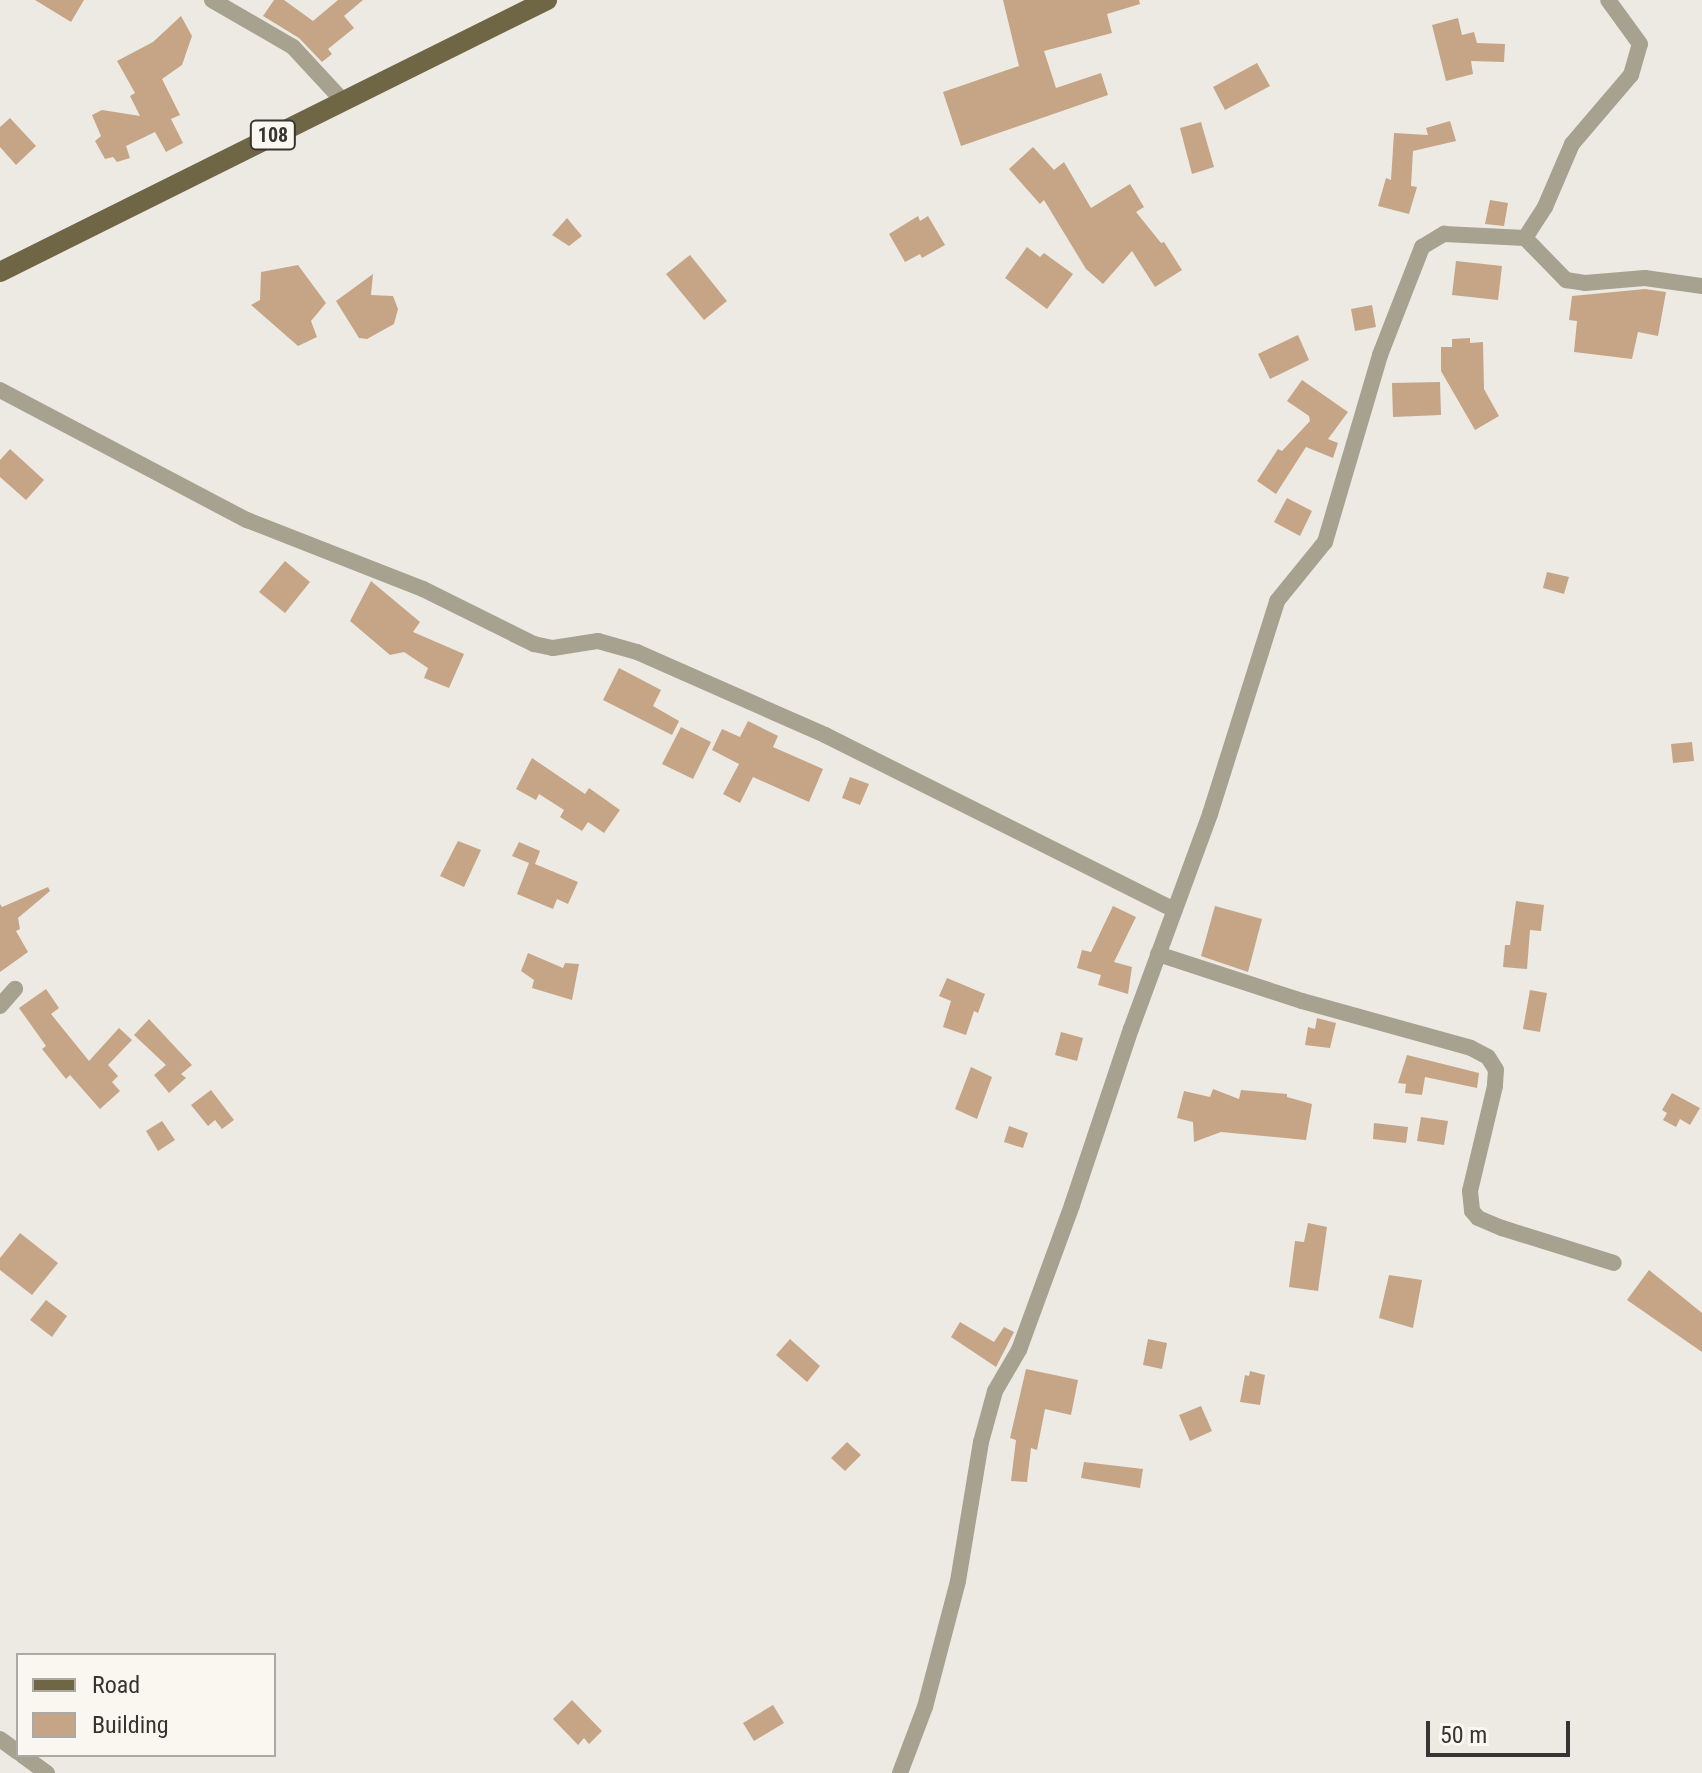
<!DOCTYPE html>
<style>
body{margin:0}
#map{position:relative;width:1702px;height:1773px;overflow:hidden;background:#edeae4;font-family:"Roboto Condensed",sans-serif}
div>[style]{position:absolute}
.building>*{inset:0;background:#c5a586}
.street>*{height:16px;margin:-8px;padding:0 8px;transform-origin:8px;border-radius:8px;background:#a7a290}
.primary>*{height:20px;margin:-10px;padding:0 10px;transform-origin:10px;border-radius:10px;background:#6f6646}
span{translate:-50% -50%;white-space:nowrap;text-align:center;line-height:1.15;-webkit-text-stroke:6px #faf7f1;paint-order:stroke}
.shield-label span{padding:2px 6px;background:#faf7f1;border:2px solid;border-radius:6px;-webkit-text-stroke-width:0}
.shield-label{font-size:20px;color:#363533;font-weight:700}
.legend{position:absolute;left:16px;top:1653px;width:260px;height:104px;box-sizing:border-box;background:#faf7f1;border:2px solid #aca9a5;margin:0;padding:10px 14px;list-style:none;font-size:24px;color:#363533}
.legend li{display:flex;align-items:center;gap:16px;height:40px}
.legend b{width:40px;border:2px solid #aca9a5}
.scale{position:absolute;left:1426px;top:1721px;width:144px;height:36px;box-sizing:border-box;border:4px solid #363533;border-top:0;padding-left:10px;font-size:24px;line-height:28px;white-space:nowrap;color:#363533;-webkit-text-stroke:6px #faf7f1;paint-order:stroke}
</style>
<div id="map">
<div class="building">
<i style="clip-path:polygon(35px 0,84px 0,71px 22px)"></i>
<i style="clip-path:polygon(274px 0,284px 0,313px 21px,338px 0,363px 0,344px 16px,354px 28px,328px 49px,332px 54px,322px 62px,299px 38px,263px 16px)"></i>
<i style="clip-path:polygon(1003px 0,1139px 0,1140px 4px,1107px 14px,1112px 33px,1044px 51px,1056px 88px,1101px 73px,1108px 95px,961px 146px,943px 92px,1019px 66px)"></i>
<i style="clip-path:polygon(181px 16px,192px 36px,182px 65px,162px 79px,180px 115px,171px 119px,183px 143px,166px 152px,155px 132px,126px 146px,130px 158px,117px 162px,113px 157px,105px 159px,95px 141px,101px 136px,92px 115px,102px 110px,140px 116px,130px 96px,135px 93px,117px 61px,153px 42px)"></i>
<i style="clip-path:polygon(1458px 18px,1462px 35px,1474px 32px,1477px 43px,1505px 44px,1504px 62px,1471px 61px,1473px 74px,1446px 81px,1432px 25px)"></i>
<i style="clip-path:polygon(1257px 63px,1270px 86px,1225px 110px,1213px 87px)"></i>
<i style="clip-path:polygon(10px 118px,36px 146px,16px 165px,0 147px,0 127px)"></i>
<i style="clip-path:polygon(1450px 121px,1456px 141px,1413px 151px,1411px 186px,1417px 187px,1409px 214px,1378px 206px,1386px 178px,1391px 180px,1394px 133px,1428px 135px,1426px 128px)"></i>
<i style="clip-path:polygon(1201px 122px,1214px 167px,1192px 174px,1180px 128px)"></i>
<i style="clip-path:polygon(1033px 147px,1054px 170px,1064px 162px,1091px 208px,1130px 184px,1144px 207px,1136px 212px,1161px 243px,1164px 242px,1182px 270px,1155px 287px,1132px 251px,1103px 284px,1086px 269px,1044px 200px,1040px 204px,1009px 169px)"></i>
<i style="clip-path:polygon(1490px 200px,1508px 203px,1504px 226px,1485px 224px)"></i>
<i style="clip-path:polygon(918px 216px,920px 221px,928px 216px,945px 245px,922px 258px,920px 254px,905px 262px,889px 234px)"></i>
<i style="clip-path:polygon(567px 218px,582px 236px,569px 246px,552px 235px)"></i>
<i style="clip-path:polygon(1027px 247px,1040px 257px,1044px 253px,1073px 274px,1047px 309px,1005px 278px)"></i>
<i style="clip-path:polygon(690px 255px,727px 301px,704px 320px,666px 274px)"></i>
<i style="clip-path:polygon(1456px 261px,1502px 266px,1498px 300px,1452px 295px)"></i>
<i style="clip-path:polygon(298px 265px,326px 303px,311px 321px,317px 337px,298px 346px,251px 305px,260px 300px,261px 272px)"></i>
<i style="clip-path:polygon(373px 274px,371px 295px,393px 296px,398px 309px,394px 324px,367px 339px,359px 338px,336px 301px)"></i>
<i style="clip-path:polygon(1645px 289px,1666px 292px,1658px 336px,1638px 332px,1632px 359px,1574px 352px,1577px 321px,1569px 320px,1572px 296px)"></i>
<i style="clip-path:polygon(1372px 305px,1376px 327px,1355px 331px,1351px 309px)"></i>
<i style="clip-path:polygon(1298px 335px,1309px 360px,1270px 379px,1258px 354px)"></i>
<i style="clip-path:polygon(1470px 338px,1470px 343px,1483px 342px,1484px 389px,1499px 416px,1475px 430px,1441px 371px,1441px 347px,1452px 347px,1452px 339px)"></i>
<i style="clip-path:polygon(1302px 380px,1348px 412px,1328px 439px,1338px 443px,1333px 458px,1306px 447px,1276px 494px,1257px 481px,1278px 449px,1282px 451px,1310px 421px,1309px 416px,1287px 401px)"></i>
<i style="clip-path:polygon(1440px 382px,1441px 415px,1393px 417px,1392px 383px)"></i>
<i style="clip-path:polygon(10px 449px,44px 480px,26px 500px,0 477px,0 460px)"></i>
<i style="clip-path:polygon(1287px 498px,1312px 511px,1300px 536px,1274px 522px)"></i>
<i style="clip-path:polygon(285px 561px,310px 582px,285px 613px,259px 592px)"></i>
<i style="clip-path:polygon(1547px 572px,1569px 577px,1564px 594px,1543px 588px)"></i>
<i style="clip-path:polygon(371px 581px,420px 622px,413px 632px,464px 654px,449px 688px,424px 678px,428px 668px,404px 652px,390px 655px,350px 621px)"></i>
<i style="clip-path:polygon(619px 668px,661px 690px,653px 706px,679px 721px,672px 735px,603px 700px)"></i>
<i style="clip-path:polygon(748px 721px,778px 736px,773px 747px,823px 769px,809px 802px,753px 777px,740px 803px,723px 794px,739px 764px,712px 750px,722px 729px,740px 737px)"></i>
<i style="clip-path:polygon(681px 727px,711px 742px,693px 779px,662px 764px)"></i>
<i style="clip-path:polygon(1692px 742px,1694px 761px,1673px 763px,1671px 744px)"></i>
<i style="clip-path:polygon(532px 758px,585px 794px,589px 788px,620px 810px,604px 833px,588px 822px,582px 831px,560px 817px,564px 810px,539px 794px,536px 800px,516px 789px)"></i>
<i style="clip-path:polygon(850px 777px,869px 784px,860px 805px,842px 798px)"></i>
<i style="clip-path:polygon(458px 841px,481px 850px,464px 887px,440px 876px)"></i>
<i style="clip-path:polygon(519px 842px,540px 851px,535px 864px,578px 882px,568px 904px,557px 899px,553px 909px,517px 894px,529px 863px,512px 856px)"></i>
<i style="clip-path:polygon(48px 887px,50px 891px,18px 918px,20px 929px,16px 931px,28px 952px,0 972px,0 904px,2px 907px)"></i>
<i style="clip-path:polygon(1516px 901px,1544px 905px,1541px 931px,1530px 930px,1527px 969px,1503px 967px,1505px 945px,1510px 945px)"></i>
<i style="clip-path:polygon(1113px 906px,1136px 917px,1114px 962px,1132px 967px,1128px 994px,1098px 985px,1101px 975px,1077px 968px,1082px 950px,1091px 952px)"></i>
<i style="clip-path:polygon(1215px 906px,1262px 919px,1248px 972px,1201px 956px)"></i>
<i style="clip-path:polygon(528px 953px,563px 968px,565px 963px,579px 964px,572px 1000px,532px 988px,534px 980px,521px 971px)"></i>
<i style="clip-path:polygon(947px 978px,985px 994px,978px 1013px,974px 1011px,966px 1035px,943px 1027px,951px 1001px,939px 996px)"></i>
<i style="clip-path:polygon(46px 989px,59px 1008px,51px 1014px,89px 1061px,119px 1028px,132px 1040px,108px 1065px,118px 1076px,112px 1082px,120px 1091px,100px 1109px,70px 1075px,66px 1079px,42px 1049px,46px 1046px,19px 1008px)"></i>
<i style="clip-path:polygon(1530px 990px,1547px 993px,1540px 1032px,1523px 1029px)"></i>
<i style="clip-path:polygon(1317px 1018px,1336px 1023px,1330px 1048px,1305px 1045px,1308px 1027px,1315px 1029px)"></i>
<i style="clip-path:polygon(149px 1019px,192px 1065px,181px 1074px,186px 1078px,169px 1093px,154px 1075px,166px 1065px,134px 1035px)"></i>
<i style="clip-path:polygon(1061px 1032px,1083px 1038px,1077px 1061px,1055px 1055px)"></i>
<i style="clip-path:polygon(1407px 1055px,1479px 1073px,1477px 1088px,1425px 1077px,1422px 1095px,1405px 1093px,1406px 1084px,1398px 1083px)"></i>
<i style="clip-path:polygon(971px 1067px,992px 1077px,977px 1119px,955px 1109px)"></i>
<i style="clip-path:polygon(1213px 1089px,1239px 1099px,1241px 1090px,1287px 1094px,1287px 1097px,1312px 1104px,1306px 1140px,1221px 1132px,1194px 1142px,1193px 1122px,1177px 1118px,1184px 1091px,1210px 1097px)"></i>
<i style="clip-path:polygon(211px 1090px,234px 1120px,222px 1129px,215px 1120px,208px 1126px,191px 1105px)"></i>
<i style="clip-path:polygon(1672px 1093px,1700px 1108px,1690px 1125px,1680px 1119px,1676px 1127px,1663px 1120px,1667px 1113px,1662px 1110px)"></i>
<i style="clip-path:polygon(1421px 1117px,1448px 1121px,1444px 1145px,1417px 1141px)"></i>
<i style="clip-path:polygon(162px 1121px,175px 1140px,158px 1151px,146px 1131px)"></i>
<i style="clip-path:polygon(1374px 1123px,1408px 1127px,1406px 1143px,1373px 1139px)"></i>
<i style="clip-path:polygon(1009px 1126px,1028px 1133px,1023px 1148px,1004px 1142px)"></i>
<i style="clip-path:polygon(1308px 1223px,1327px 1227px,1318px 1291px,1289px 1287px,1295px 1241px,1304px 1242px)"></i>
<i style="clip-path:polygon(20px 1233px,58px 1263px,32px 1295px,0 1270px,0 1258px)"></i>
<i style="clip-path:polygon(1649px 1270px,1702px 1313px,1702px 1352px,1627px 1300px)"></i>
<i style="clip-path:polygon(1389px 1275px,1422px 1280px,1413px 1328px,1379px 1318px)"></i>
<i style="clip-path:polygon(46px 1300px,67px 1316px,52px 1337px,30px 1320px)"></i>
<i style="clip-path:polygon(960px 1322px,994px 1342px,1004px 1327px,1014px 1332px,996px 1367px,951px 1337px)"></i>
<i style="clip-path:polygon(790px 1339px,820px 1366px,807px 1382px,776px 1355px)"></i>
<i style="clip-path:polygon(1148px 1339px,1167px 1343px,1162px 1369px,1143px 1365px)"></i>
<i style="clip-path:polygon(1026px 1369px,1078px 1380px,1071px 1415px,1045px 1409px,1037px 1450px,1031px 1448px,1027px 1482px,1011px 1481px,1016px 1440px,1010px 1438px)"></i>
<i style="clip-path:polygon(1250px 1371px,1265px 1375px,1260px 1405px,1240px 1402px,1245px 1375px,1249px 1376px)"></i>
<i style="clip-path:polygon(1201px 1406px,1212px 1431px,1190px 1441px,1179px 1415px)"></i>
<i style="clip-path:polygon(847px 1442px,861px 1455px,845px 1471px,831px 1458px)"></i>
<i style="clip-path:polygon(1084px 1462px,1143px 1469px,1140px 1488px,1081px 1478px)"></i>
<i style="clip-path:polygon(572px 1700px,602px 1731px,589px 1744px,584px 1738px,578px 1745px,553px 1719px)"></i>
<i style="clip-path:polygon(773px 1705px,784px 1723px,754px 1741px,743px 1723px)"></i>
</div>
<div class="street">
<i style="left:212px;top:0;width:94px;rotate:30.1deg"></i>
<i style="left:293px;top:47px;width:74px;rotate:47.2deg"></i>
<i style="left:1525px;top:238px;width:37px;rotate:-57deg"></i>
<i style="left:1545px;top:207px;width:69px;rotate:-66.8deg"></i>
<i style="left:1572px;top:144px;width:91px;rotate:-49.5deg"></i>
<i style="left:1631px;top:75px;width:32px;rotate:-74deg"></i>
<i style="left:1640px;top:44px;width:54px;rotate:-126deg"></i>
<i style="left:0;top:390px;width:279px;rotate:27.8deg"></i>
<i style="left:247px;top:520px;width:189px;rotate:21.4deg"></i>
<i style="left:423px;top:589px;width:124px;rotate:26.4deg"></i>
<i style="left:534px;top:644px;width:19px;rotate:12deg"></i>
<i style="left:553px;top:648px;width:46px;rotate:-8.8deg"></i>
<i style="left:598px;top:641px;width:41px;rotate:15.8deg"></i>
<i style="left:637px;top:652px;width:206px;rotate:23.8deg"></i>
<i style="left:825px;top:735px;width:391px;rotate:26.6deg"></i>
<i style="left:1158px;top:954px;width:151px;rotate:18.1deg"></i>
<i style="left:1302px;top:1001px;width:175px;rotate:15.5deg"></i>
<i style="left:1471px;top:1048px;width:19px;rotate:28deg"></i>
<i style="left:1488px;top:1057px;width:15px;rotate:58deg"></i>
<i style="left:1496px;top:1070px;width:16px;rotate:94deg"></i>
<i style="left:1495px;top:1086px;width:108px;rotate:103.4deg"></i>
<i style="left:1470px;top:1191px;width:20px;rotate:84deg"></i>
<i style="left:1472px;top:1211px;width:9px;rotate:49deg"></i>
<i style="left:1478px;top:1218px;width:26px;rotate:23deg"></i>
<i style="left:1502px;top:1228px;width:117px;rotate:17.4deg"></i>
<i style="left:0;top:1006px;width:23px;rotate:-49deg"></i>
<i style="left:0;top:1739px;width:22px;rotate:36deg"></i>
<i style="left:22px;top:1755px;width:31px;rotate:36deg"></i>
<i style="left:900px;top:1773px;width:71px;rotate:-69.3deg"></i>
<i style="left:925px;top:1707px;width:130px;rotate:-75.3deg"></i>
<i style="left:958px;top:1581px;width:141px;rotate:-80.6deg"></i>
<i style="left:981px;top:1442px;width:53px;rotate:-74.6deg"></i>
<i style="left:995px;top:1391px;width:48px;rotate:-59.7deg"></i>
<i style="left:1019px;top:1350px;width:154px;rotate:-69.9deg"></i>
<i style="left:1072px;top:1205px;width:186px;rotate:-71.5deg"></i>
<i style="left:1131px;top:1029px;width:229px;rotate:-69.8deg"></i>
<i style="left:1210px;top:814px;width:223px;rotate:-72.5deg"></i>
<i style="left:1277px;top:601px;width:76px;rotate:-50.9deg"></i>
<i style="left:1325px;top:542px;width:195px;rotate:-73.6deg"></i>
<i style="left:1380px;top:355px;width:116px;rotate:-68.7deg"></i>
<i style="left:1422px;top:247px;width:26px;rotate:-31deg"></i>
<i style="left:1444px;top:234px;width:81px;rotate:2.8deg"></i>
<i style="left:1525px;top:238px;width:59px;rotate:45.7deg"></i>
<i style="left:1566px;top:280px;width:19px;rotate:9deg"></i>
<i style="left:1585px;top:283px;width:60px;rotate:-4.8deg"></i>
<i style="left:1645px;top:278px;width:58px;rotate:8deg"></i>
</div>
<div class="primary">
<i style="left:0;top:272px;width:611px;rotate:-26.44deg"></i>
</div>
<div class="shield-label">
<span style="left:273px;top:135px">108</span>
</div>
<ul class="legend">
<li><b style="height:10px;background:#6f6646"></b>Road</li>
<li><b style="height:22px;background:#c5a586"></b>Building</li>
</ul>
<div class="scale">50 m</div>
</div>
